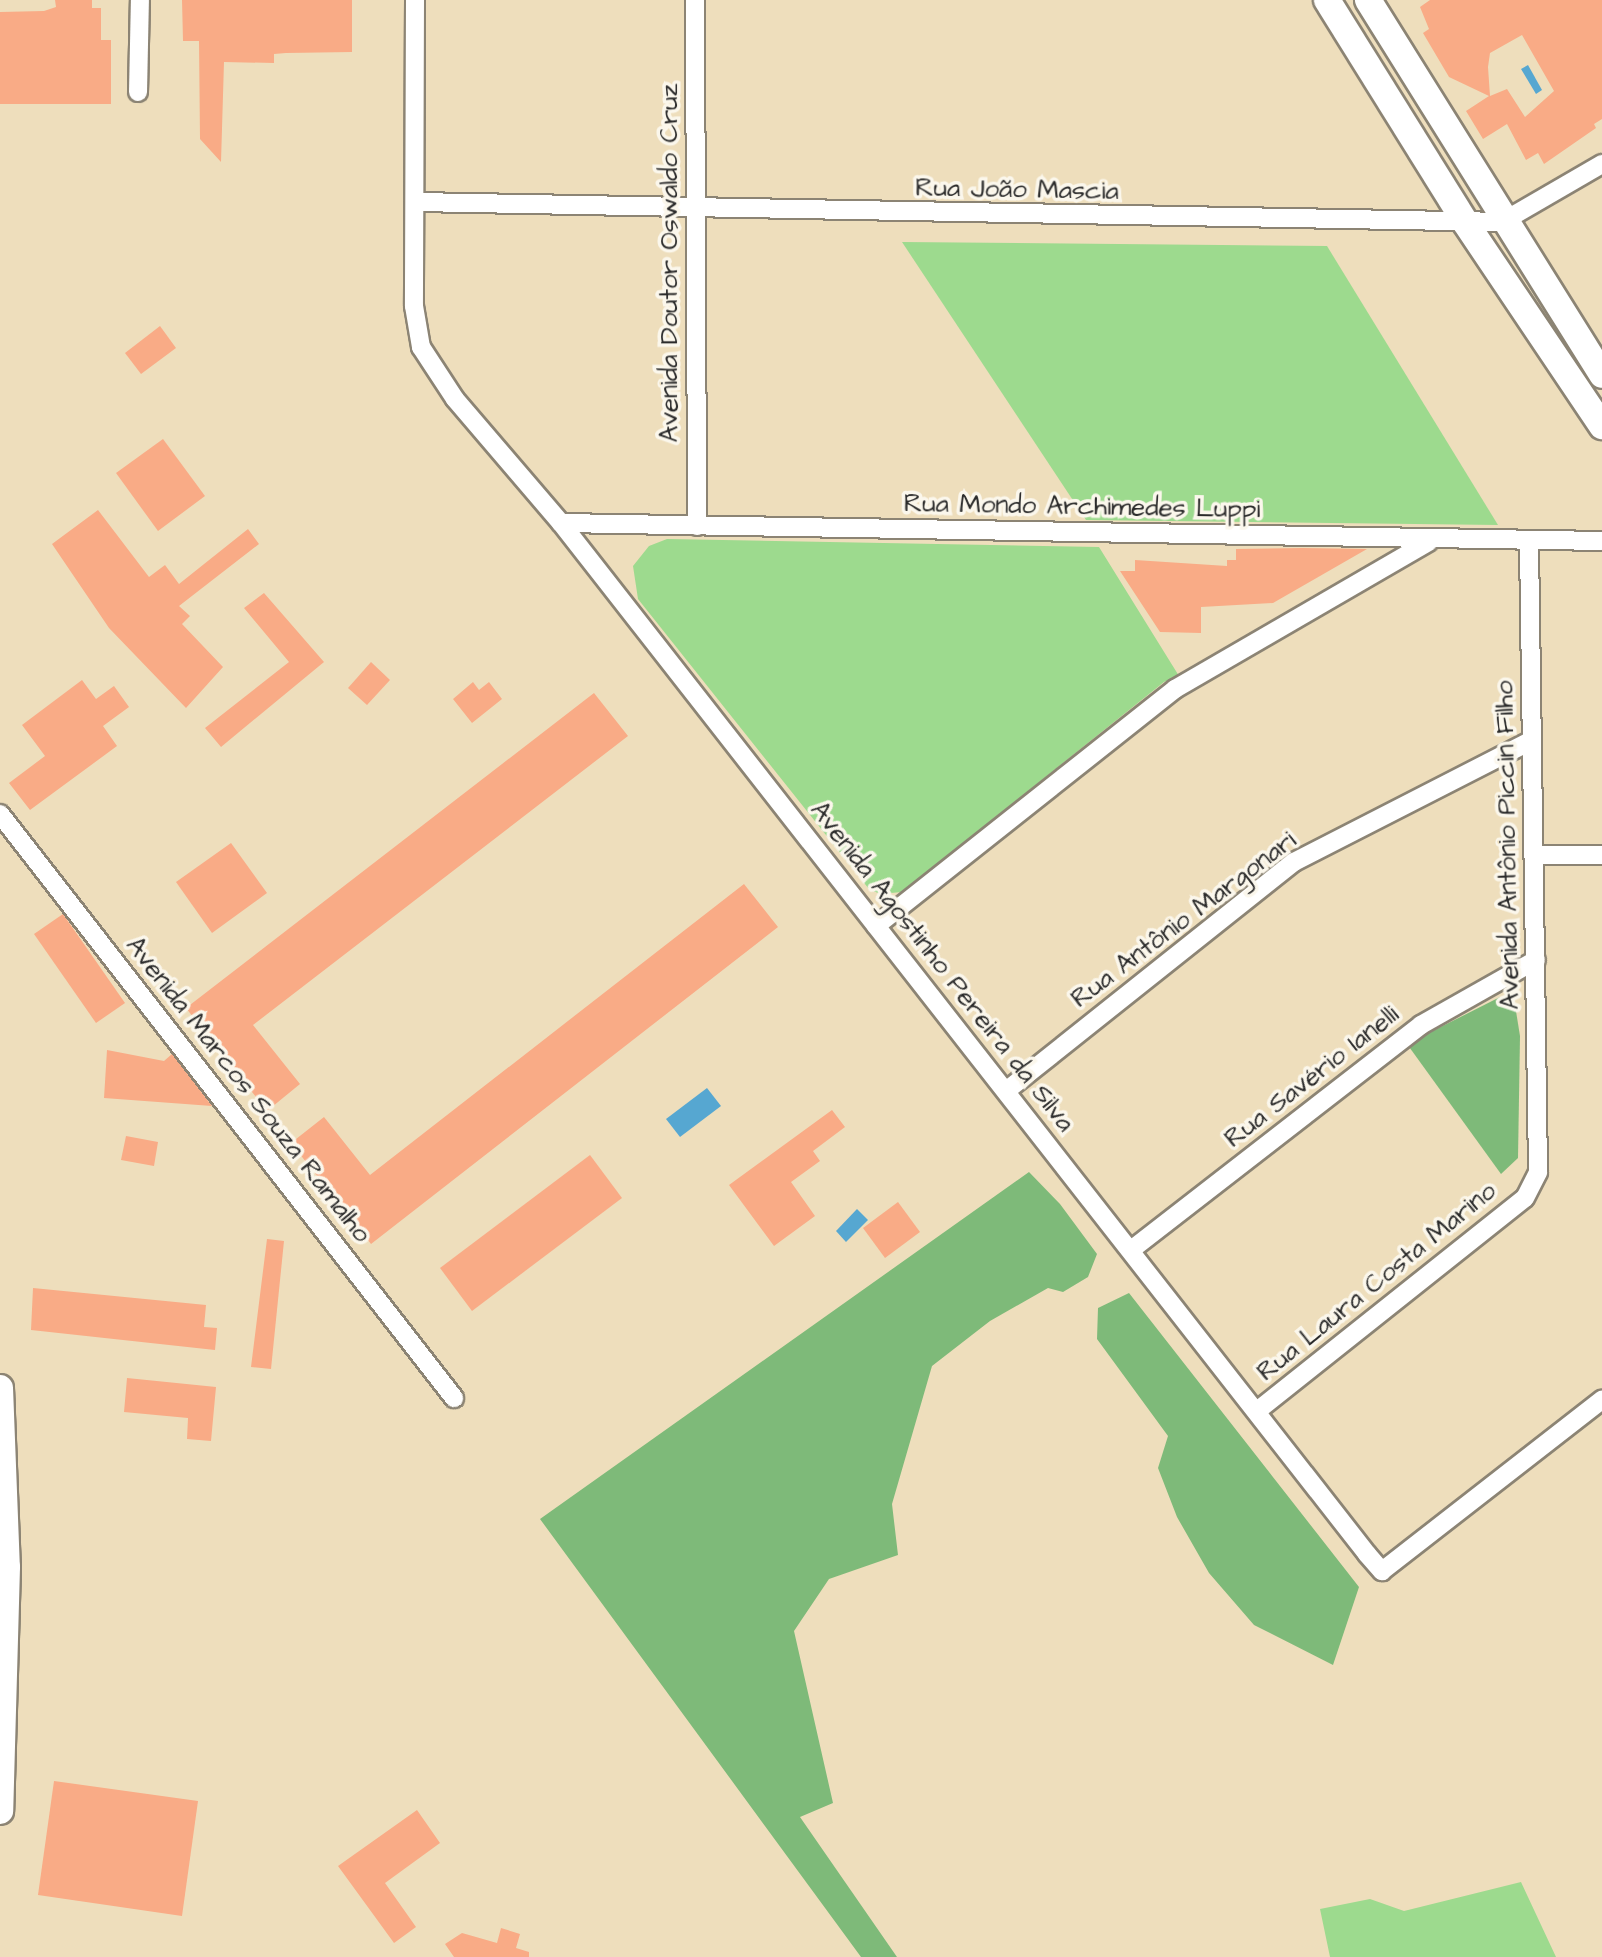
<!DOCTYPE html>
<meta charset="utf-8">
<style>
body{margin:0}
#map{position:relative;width:1602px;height:1957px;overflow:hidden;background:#eedebc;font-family:"Architects Daughter",sans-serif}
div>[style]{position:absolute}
.green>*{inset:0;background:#9dda8e}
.forest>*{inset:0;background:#7eba79}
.water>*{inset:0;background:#56a7d1}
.building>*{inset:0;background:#f9ab86}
.roads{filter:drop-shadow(2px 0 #8c8474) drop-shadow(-2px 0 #8c8474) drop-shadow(0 2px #8c8474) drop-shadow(0 -2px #8c8474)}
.street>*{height:18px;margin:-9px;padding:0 9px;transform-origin:9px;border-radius:9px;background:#fff}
.secondary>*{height:26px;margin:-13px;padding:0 13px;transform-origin:13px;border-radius:13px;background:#fff}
span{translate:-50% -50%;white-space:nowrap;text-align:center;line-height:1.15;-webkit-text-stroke:7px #fbf7ec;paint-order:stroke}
.street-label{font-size:26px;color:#2b2b2b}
</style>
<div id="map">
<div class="green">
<i style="clip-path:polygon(902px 242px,1327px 246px,1498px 525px,1086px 520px)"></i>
<i style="clip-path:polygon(667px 539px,1099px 547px,1179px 676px,1164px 682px,902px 892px,880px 894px,869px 889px,638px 599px,633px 566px,649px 546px)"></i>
<i style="clip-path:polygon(1521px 1882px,1556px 1957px,1330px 1957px,1320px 1909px,1370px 1899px,1404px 1911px)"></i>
</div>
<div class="forest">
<i style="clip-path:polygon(1500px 997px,1515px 1005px,1520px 1036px,1518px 1158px,1501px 1174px,1407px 1044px)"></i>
<i style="clip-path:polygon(1029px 1172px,1060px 1204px,1097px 1254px,1088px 1277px,1063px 1292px,1048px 1288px,990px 1321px,932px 1366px,892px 1504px,898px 1555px,829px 1579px,794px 1631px,833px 1803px,800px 1817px,897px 1957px,861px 1957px,540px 1519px)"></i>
<i style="clip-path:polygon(1129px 1293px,1359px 1587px,1333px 1665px,1254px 1625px,1209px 1573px,1177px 1517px,1158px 1468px,1168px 1436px,1097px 1339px,1098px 1308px)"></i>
</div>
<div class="water">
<i style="clip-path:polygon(1528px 65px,1542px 90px,1536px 94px,1521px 69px)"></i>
<i style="clip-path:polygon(707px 1088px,721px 1106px,680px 1137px,666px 1119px)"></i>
<i style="clip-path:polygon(857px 1209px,868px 1220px,846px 1242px,836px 1231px)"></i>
</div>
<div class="building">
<i style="clip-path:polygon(55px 0,92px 0,92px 8px,101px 8px,101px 40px,111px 40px,111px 104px,0 104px,0 12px,44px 11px,56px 7px)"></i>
<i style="clip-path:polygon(182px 0,352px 0,352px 52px,286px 53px,274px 54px,274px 63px,224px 62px,221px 162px,200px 139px,199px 41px,183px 41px)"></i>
<i style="clip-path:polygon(evenodd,1430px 0,1602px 0,1602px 119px,1594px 124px,1596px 128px,1544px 164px,1538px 153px,1526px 160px,1507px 124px,1483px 139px,1466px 111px,1489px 96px,1449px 77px,1423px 33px,1429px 29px,1420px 7px,1430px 0,1522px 35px,1554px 91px,1525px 117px,1507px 89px,1490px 96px,1488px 67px,1490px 53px,1522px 35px)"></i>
<i style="clip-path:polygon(160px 326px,176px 348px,141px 374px,125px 353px)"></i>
<i style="clip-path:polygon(163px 439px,205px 496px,158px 531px,116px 473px)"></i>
<i style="clip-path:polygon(98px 510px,149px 577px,165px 565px,179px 584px,248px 529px,259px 544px,179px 606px,190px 616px,182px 624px,223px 667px,186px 708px,109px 628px,52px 544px)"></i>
<i style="clip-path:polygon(1236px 549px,1302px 548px,1367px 549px,1273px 603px,1201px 607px,1201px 633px,1160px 632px,1120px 571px,1135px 571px,1135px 560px,1227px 566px,1227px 560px,1236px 560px)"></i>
<i style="clip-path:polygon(264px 593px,324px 662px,221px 747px,205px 728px,289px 662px,244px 608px)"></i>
<i style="clip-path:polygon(371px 662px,390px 680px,367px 705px,348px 688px)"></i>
<i style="clip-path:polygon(82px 680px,96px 699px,114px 686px,129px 707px,103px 726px,117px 746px,30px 810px,9px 783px,45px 756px,22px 725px)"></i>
<i style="clip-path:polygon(473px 682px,479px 690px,489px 682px,502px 699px,472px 723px,453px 699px)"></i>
<i style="clip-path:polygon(594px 693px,628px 736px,253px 1025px,300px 1084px,267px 1111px,186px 1008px)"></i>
<i style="clip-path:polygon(231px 843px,267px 893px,212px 933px,176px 882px)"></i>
<i style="clip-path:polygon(744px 884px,778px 927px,371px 1244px,291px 1143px,324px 1117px,370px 1175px)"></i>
<i style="clip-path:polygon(63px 914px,125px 1003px,96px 1023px,34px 934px)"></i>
<i style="clip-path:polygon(107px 1050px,164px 1061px,172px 1054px,212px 1106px,104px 1098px)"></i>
<i style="clip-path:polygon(832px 1110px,845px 1127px,813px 1151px,820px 1161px,791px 1182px,815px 1216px,774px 1246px,729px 1185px)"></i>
<i style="clip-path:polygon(126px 1136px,158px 1142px,154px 1166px,121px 1160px)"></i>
<i style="clip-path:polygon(590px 1155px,622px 1198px,472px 1311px,440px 1268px)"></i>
<i style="clip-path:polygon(898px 1202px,920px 1232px,885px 1258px,863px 1228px)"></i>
<i style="clip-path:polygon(267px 1239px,284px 1241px,271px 1369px,251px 1367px)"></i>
<i style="clip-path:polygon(33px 1288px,206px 1305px,204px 1327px,217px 1328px,215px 1350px,31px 1330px)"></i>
<i style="clip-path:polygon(127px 1378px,216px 1387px,211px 1441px,187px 1439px,188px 1418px,124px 1412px)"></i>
<i style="clip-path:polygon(54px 1781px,198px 1801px,182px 1916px,38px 1895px)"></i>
<i style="clip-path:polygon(417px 1810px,440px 1843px,385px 1883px,416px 1927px,394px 1943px,338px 1866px)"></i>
<i style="clip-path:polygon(501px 1928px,520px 1934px,516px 1948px,529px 1952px,529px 1957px,454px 1957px,445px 1944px,462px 1933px,497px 1943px)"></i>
</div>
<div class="roads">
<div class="street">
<i style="left:415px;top:0;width:306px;rotate:90.2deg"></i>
<i style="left:414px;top:306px;width:42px;rotate:80.3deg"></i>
<i style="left:421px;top:347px;width:62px;rotate:56.8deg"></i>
<i style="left:455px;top:399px;width:163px;rotate:49.5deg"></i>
<i style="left:561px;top:523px;width:1309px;rotate:51.98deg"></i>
<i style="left:1367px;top:1554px;width:23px;rotate:49deg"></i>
<i style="left:1382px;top:1571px;width:279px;rotate:-37.9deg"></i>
<i style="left:695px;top:0;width:526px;rotate:89.78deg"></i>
<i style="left:138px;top:92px;width:92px;rotate:-88.8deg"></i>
<i style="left:415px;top:202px;width:1087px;rotate:1.05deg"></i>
<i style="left:1502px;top:222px;width:116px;rotate:-30.1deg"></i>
<i style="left:561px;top:523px;width:1041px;rotate:0.99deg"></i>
<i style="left:0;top:814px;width:740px;rotate:52.14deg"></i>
<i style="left:1535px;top:855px;width:67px"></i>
<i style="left:876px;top:926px;width:382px;rotate:-38.4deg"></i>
<i style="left:1175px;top:689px;width:293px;rotate:-30.1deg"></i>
<i style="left:1006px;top:1091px;width:368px;rotate:-38.5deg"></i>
<i style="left:1294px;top:862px;width:267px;rotate:-27.1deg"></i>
<i style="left:1131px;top:1250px;width:367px;rotate:-37.8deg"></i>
<i style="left:1421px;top:1025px;width:132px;rotate:-29.5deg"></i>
<i style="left:1257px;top:1411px;width:342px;rotate:-38.5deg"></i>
<i style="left:1525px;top:1198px;width:29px;rotate:-63deg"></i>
<i style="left:1538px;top:1172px;width:630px;rotate:-90.82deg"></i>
</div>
<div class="secondary">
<i style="left:1327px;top:0;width:261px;rotate:58.1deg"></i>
<i style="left:1465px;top:222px;width:246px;rotate:56.1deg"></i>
<i style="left:1368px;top:0;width:442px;rotate:58deg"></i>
<i style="left:0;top:1388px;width:179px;rotate:87.8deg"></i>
<i style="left:7px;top:1567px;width:244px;rotate:91.6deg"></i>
</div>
</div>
<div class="street-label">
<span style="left:1017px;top:190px;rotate:1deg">Rua João Mascia</span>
<span style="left:670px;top:263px;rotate:-90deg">Avenida Doutor Oswaldo Cruz</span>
<span style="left:1082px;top:507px;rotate:1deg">Rua Mondo Archimedes Luppi</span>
<span style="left:1508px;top:845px;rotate:-91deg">Avenida Antônio Piccin Filho</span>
<span style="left:1184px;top:920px;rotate:-37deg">Rua Antônio Margonari</span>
<span style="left:942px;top:967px;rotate:52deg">Avenida Agostinho Pereira da Silva</span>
<span style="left:1312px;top:1077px;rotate:-38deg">Rua Savério Ianelli</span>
<span style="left:248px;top:1090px;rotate:52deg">Avenida Marcos Souza Ramalho</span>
<span style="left:1377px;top:1282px;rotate:-39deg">Rua Laura Costa Marino</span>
</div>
</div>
